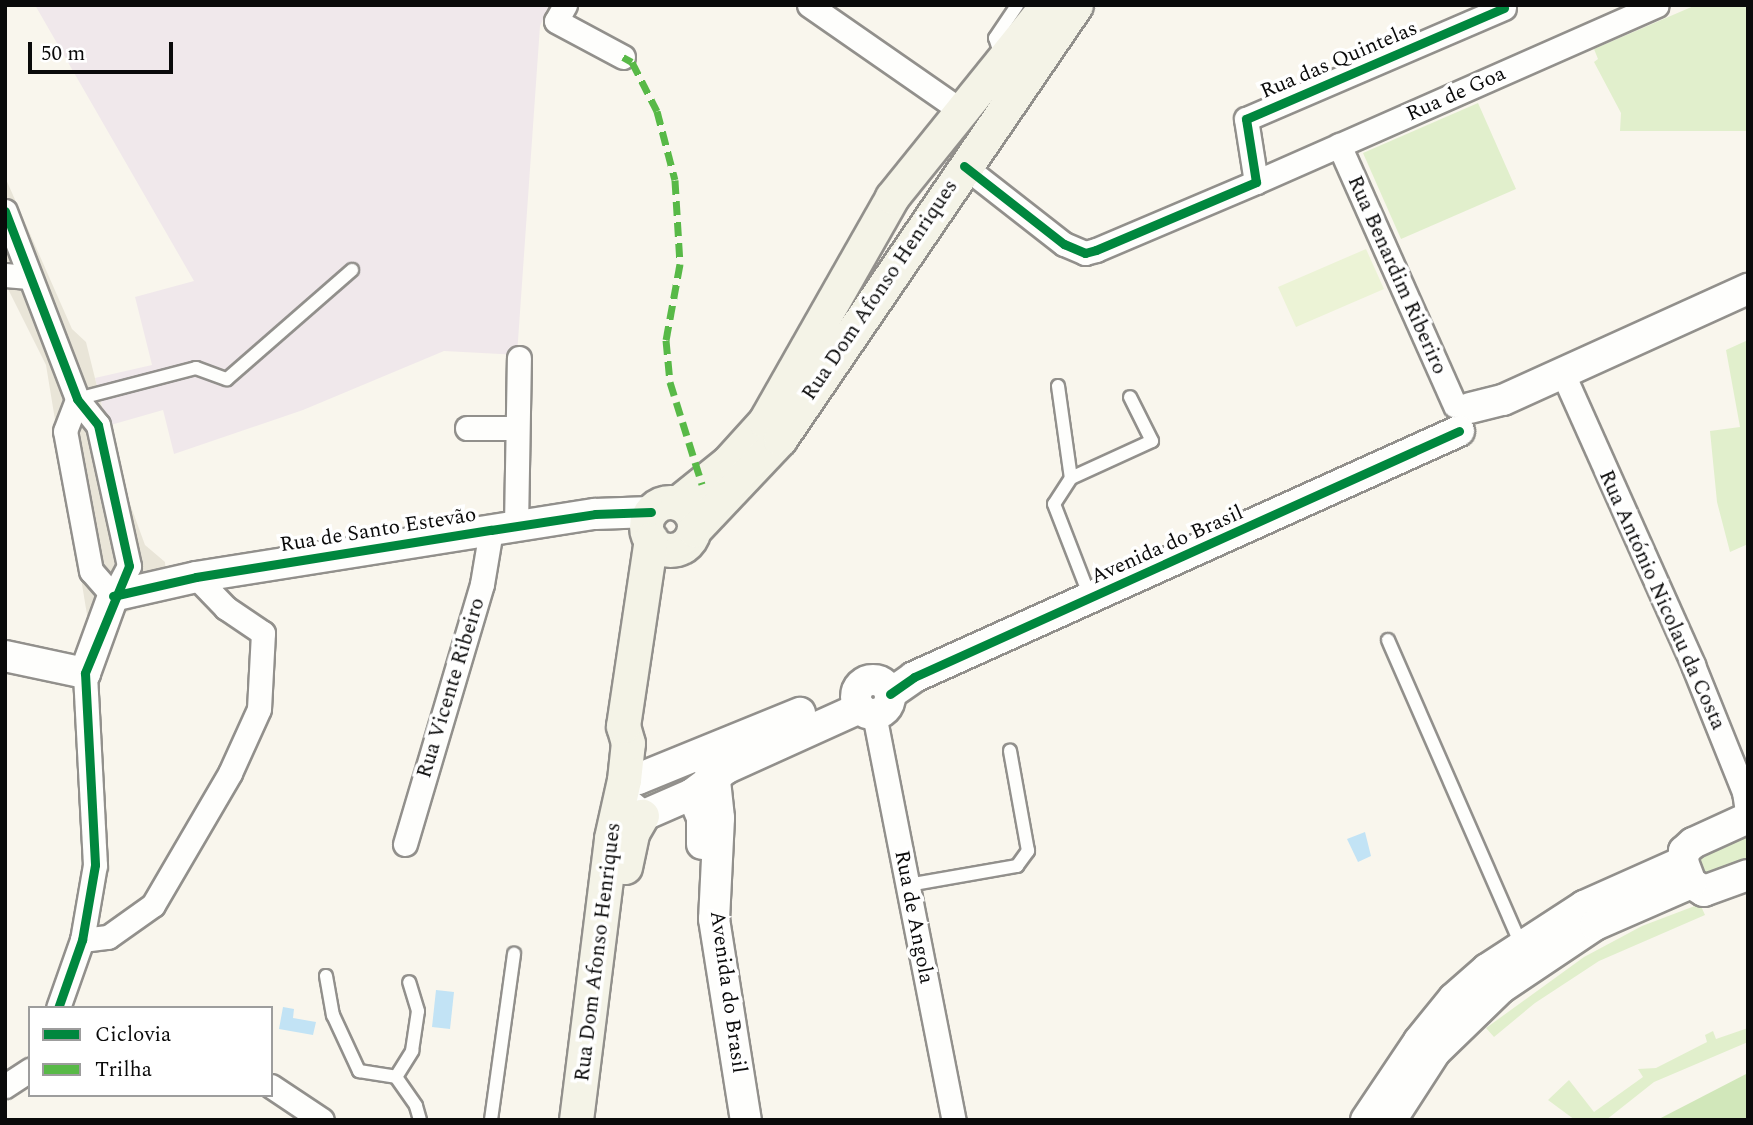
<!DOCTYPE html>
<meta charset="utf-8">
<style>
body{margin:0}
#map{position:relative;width:1753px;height:1125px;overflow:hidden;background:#f9f6ed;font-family:Spectral,serif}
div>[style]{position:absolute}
.industrial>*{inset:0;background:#f0e8eb}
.green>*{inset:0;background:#e1efcc}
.forest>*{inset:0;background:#d1e7ba}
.pitch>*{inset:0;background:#ecf3d6}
.plaza>*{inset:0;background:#e9e5d8}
.water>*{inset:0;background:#c2e3f5}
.roads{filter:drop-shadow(2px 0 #92908c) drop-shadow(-2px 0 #92908c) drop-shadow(0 2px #92908c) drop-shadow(0 -2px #92908c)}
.service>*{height:12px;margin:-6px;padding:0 6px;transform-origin:6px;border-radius:6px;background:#fefefc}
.minor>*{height:23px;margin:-11.5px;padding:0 11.5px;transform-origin:11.5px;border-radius:11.5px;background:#fefefc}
.tertiary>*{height:30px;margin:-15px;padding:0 15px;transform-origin:15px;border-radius:15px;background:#fefefc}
.tertiary>.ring{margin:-15px;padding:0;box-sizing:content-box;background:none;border:30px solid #fefefc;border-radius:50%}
.secondary>*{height:33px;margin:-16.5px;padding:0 16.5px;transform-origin:16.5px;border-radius:16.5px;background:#f4f3e7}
.secondary>.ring{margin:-16.5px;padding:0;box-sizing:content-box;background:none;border:33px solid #f4f3e7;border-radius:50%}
.quiet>*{height:7px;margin-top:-3.5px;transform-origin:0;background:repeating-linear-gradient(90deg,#58b947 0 14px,transparent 0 21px)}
.cycleway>*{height:9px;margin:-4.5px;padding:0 4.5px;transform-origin:4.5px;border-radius:4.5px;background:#00873e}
span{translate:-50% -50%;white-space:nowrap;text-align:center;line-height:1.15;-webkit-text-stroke:7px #fff;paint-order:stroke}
.street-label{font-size:21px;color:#0a0a0a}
.frame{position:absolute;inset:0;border:7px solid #0a0a0a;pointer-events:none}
.legend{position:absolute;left:28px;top:1006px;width:245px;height:91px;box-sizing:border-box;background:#fff;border:2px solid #9d9d9d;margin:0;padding:9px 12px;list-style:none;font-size:21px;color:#0a0a0a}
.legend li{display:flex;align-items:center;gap:14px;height:35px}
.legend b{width:35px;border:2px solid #9d9d9d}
.scale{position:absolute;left:28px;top:42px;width:145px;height:32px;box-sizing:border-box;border:4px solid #0a0a0a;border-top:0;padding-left:9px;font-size:21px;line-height:24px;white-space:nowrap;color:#0a0a0a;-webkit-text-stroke:5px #fff;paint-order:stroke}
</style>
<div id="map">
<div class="industrial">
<i style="clip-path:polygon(35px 5px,550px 5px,540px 26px,517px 355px,444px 351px,303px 410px,174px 454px,163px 410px,107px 426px,95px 378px,152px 365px,135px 297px,194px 281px)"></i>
</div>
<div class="green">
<i style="clip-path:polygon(1696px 5px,1748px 5px,1748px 131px,1620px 131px,1621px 113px,1594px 62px,1598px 59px,1594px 49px)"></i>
<i style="clip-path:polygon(1478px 103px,1516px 189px,1401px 239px,1363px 153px)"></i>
<i style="clip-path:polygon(1748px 340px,1748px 544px,1730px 552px,1717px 502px,1710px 431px,1740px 427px,1726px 350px)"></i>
<i style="clip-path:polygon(695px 771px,698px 776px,638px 802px,637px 788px)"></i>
<i style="clip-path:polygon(1748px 829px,1748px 863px,1706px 879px,1693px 856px)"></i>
<i style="clip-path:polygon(1700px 904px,1705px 915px,1599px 961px,1535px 1003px,1494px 1037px,1486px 1028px,1584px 957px,1642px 926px)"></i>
<i style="clip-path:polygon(1748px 1028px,1748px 1042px,1654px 1082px,1606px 1120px,1575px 1120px,1548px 1100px,1569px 1080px,1594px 1112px,1643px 1077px,1638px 1069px,1656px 1068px,1707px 1042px,1705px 1035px,1713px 1031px,1716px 1039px)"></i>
</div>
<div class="forest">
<i style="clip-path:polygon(1748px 1073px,1748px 1120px,1657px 1120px)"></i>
</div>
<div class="pitch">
<i style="clip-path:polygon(1366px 249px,1384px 289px,1296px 327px,1278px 287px)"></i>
</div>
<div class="plaza">
<i style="clip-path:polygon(5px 177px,72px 329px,86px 342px,118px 471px,145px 545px,165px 562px,167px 596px,89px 627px,46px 365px,5px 283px)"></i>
</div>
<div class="water">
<i style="clip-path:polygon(1365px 832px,1371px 856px,1358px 862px,1347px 839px)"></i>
<i style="clip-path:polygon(436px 990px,454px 992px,450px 1029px,432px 1027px)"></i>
<i style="clip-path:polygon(283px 1007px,294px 1009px,293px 1018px,316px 1022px,313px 1035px,279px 1029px)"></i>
</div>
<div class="roads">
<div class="service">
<i style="left:1001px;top:56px;width:19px;rotate:-108deg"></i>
<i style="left:995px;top:38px;width:40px;rotate:-56deg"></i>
<i style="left:1058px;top:386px;width:93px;rotate:82deg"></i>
<i style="left:1071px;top:478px;width:31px;rotate:123deg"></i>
<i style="left:1054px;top:504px;width:86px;rotate:68.8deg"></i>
<i style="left:77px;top:399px;width:123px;rotate:-14.6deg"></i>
<i style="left:196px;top:368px;width:33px;rotate:20deg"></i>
<i style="left:227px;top:379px;width:166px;rotate:-41.1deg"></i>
<i style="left:1071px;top:478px;width:89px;rotate:-24.6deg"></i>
<i style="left:1152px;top:441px;width:49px;rotate:-116.6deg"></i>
<i style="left:1388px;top:640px;width:333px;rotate:66.4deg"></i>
<i style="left:908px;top:885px;width:111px;rotate:-9.9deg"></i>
<i style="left:1017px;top:866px;width:19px;rotate:-54deg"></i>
<i style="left:1028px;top:851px;width:102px;rotate:-100.2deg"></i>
<i style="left:326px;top:976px;width:40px;rotate:80deg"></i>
<i style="left:333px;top:1015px;width:62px;rotate:65.1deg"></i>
<i style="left:359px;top:1071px;width:37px;rotate:9deg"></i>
<i style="left:396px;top:1077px;width:35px;rotate:55deg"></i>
<i style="left:416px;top:1106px;width:15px;rotate:74deg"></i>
<i style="left:396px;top:1077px;width:31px;rotate:-58deg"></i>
<i style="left:412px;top:1051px;width:40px;rotate:-81.5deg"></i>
<i style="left:418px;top:1011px;width:30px;rotate:-107deg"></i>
<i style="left:491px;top:1120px;width:168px;rotate:-82.1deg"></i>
</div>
<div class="minor">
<i style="left:565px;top:5px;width:18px;rotate:119deg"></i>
<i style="left:556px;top:21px;width:76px;rotate:28.2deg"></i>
<i style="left:809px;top:5px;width:188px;rotate:34.8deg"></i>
<i style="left:1339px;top:145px;width:285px;rotate:66deg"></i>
<i style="left:964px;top:166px;width:127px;rotate:38deg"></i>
<i style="left:1064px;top:244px;width:23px;rotate:23deg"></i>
<i style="left:1085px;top:253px;width:11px;rotate:-15deg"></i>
<i style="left:1096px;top:250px;width:174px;rotate:-23deg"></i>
<i style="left:1256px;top:182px;width:64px;rotate:-99deg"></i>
<i style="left:1246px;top:119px;width:281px;rotate:-23.3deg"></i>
<i style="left:1256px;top:182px;width:438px;rotate:-23.8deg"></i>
<i style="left:5px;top:211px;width:201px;rotate:69deg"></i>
<i style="left:77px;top:399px;width:33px;rotate:51deg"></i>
<i style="left:98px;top:425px;width:144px;rotate:77.6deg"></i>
<i style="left:129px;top:566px;width:34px;rotate:118deg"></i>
<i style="left:113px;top:596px;width:33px;rotate:-131deg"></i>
<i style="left:91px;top:571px;width:142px;rotate:-100.5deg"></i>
<i style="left:65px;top:431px;width:34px;rotate:-69deg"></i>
<i style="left:5px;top:275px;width:24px;rotate:5deg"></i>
<i style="left:1568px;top:385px;width:307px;rotate:65.9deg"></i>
<i style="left:1693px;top:665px;width:137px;rotate:68.1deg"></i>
<i style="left:1744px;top:792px;width:26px;rotate:81deg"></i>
<i style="left:467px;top:428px;width:49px"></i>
<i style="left:516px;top:526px;width:168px;rotate:-89deg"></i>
<i style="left:874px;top:714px;width:414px;rotate:78.9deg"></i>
<i style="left:405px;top:844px;width:271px;rotate:-73.5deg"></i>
<i style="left:482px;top:584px;width:55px;rotate:-80.5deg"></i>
<i style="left:82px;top:940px;width:26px;rotate:-7deg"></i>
<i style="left:108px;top:937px;width:55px;rotate:-35.4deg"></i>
<i style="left:153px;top:905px;width:153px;rotate:-59.7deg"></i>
<i style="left:230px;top:773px;width:70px;rotate:-65.6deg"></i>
<i style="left:259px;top:709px;width:76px;rotate:-87deg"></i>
<i style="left:263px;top:633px;width:45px;rotate:-146deg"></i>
<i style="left:226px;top:608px;width:43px;rotate:-134.1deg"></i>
<i style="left:58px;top:1008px;width:72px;rotate:-70.6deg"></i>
<i style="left:82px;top:940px;width:76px;rotate:-80.2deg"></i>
<i style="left:95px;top:865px;width:192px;rotate:-93deg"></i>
<i style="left:5px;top:1086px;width:30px;rotate:-33deg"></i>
<i style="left:271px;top:1086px;width:61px;rotate:33.7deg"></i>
</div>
<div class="tertiary">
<i style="left:1470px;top:408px;width:34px;rotate:-14deg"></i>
<i style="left:1503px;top:400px;width:269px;rotate:-24.4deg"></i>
<i style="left:5px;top:656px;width:82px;rotate:12deg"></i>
<i style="left:85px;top:673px;width:82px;rotate:-70deg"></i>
<i style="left:113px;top:596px;width:85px;rotate:-12.9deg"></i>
<i style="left:196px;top:577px;width:404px;rotate:-9deg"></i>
<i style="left:595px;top:514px;width:56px;rotate:-2deg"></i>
<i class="ring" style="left:856px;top:680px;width:4px;height:4px"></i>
<i style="left:890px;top:694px;width:29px;rotate:-35deg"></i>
<i style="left:914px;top:677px;width:598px;rotate:-24.29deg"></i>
<i style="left:700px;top:755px;width:21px;rotate:49deg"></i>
<i style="left:714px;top:771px;width:47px;rotate:83.9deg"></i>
<i style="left:719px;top:818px;width:101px;rotate:92.8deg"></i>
<i style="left:714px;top:919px;width:204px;rotate:81deg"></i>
<i style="left:624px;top:780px;width:14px;rotate:-4deg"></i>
<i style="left:638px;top:779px;width:175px;rotate:-22.2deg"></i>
<i style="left:692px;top:794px;width:26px;rotate:67deg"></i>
<i style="left:702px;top:818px;width:26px;rotate:90deg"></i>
<i style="left:623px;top:800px;width:25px;rotate:40deg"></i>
<i style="left:642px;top:816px;width:55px;rotate:-23.7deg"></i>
<i style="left:692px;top:794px;width:44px;rotate:-36.6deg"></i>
<i style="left:727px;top:768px;width:146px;rotate:-24.3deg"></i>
<i style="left:1748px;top:818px;width:60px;rotate:155.6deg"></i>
<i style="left:1693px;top:843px;width:12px;rotate:138deg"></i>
<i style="left:1684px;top:851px;width:11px;rotate:95deg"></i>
<i style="left:1683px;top:862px;width:22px;rotate:69deg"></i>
<i style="left:1691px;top:883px;width:15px;rotate:32deg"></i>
<i style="left:1704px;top:891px;width:47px;rotate:-20deg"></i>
<i style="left:1366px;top:1120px;width:95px;rotate:-56.1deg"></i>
<i style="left:1419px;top:1041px;width:55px;rotate:-50.9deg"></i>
<i style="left:1454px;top:998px;width:44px;rotate:-41.3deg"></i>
<i style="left:1487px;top:969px;width:116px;rotate:-33deg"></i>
<i style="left:1584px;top:906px;width:108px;rotate:-24deg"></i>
<i style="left:1391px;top:1120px;width:81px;rotate:-57.1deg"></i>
<i style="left:1435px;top:1052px;width:92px;rotate:-44.1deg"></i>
<i style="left:1501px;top:988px;width:113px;rotate:-33.8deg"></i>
<i style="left:1595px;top:925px;width:105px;rotate:-23.6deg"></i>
</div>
<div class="secondary">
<i class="ring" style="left:646px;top:502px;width:15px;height:15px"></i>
<i style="left:677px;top:503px;width:65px;rotate:-38.8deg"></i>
<i style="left:728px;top:462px;width:55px;rotate:-47.9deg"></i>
<i style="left:765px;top:421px;width:257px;rotate:-60.4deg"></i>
<i style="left:892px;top:197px;width:247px;rotate:-51.1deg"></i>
<i style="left:694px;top:530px;width:125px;rotate:-46.6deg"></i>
<i style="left:780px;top:439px;width:525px;rotate:-55.7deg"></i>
<i style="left:625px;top:867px;width:35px;rotate:-78deg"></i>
<i style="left:632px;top:833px;width:20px;rotate:-60deg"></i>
<i style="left:576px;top:1120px;width:284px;rotate:-82.9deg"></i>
<i style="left:611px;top:838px;width:59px;rotate:-77.4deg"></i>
<i style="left:624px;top:780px;width:37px;rotate:-84deg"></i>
<i style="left:628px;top:743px;width:18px;rotate:-106deg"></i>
<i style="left:623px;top:726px;width:189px;rotate:-81.5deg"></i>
</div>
</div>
<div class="quiet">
<i style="left:623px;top:57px;width:10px;rotate:29deg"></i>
<i style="left:632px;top:62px;width:55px;rotate:63deg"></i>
<i style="left:657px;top:111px;width:71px;rotate:75.4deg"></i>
<i style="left:675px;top:180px;width:84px;rotate:86.6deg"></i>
<i style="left:680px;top:264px;width:77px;rotate:100.4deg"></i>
<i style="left:666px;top:340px;width:42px;rotate:84.6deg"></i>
<i style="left:670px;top:382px;width:107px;rotate:72.6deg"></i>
</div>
<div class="cycleway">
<i style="left:964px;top:166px;width:127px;rotate:38deg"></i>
<i style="left:1064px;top:244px;width:23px;rotate:23deg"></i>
<i style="left:1085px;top:253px;width:11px;rotate:-15deg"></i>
<i style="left:1096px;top:250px;width:174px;rotate:-23deg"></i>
<i style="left:1256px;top:182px;width:64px;rotate:-99deg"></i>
<i style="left:1246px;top:119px;width:281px;rotate:-23.3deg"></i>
<i style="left:5px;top:211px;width:201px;rotate:69deg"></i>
<i style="left:77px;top:399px;width:33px;rotate:51deg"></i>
<i style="left:98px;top:425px;width:144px;rotate:77.6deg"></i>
<i style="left:129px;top:566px;width:116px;rotate:112.4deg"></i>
<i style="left:85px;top:673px;width:192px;rotate:87deg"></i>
<i style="left:95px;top:865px;width:76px;rotate:99.8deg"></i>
<i style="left:82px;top:940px;width:72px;rotate:109.4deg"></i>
<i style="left:113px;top:596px;width:85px;rotate:-12.9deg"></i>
<i style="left:196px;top:577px;width:299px;rotate:-9.1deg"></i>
<i style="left:491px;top:530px;width:105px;rotate:-8.7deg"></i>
<i style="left:595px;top:514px;width:56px;rotate:-2deg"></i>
<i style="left:890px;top:694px;width:29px;rotate:-35deg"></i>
<i style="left:914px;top:677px;width:598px;rotate:-24.29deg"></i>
</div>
<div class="street-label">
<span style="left:1339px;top:60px;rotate:-23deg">Rua das Quintelas</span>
<span style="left:1456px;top:94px;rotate:-24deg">Rua de Goa</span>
<span style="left:1397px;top:275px;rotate:66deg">Rua Benardim Riberiro</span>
<span style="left:880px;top:290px;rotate:-56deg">Rua Dom Afonso Henriques</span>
<span style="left:378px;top:530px;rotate:-9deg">Rua de Santo Estevão</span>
<span style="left:1167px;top:545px;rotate:-24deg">Avenida do Brasil</span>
<span style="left:1662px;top:600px;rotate:66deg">Rua António Nicolau da Costa</span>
<span style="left:451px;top:688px;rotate:-73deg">Rua Vicente Ribeiro</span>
<span style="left:914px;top:917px;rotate:79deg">Rua de Angola</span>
<span style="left:598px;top:952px;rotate:-83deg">Rua Dom Afonso Henriques</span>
<span style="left:728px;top:992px;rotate:82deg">Avenida do Brasil</span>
</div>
<div class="frame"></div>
<ul class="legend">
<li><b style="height:9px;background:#00873e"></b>Ciclovia</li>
<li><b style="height:9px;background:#58b947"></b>Trilha</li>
</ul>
<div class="scale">50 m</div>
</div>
